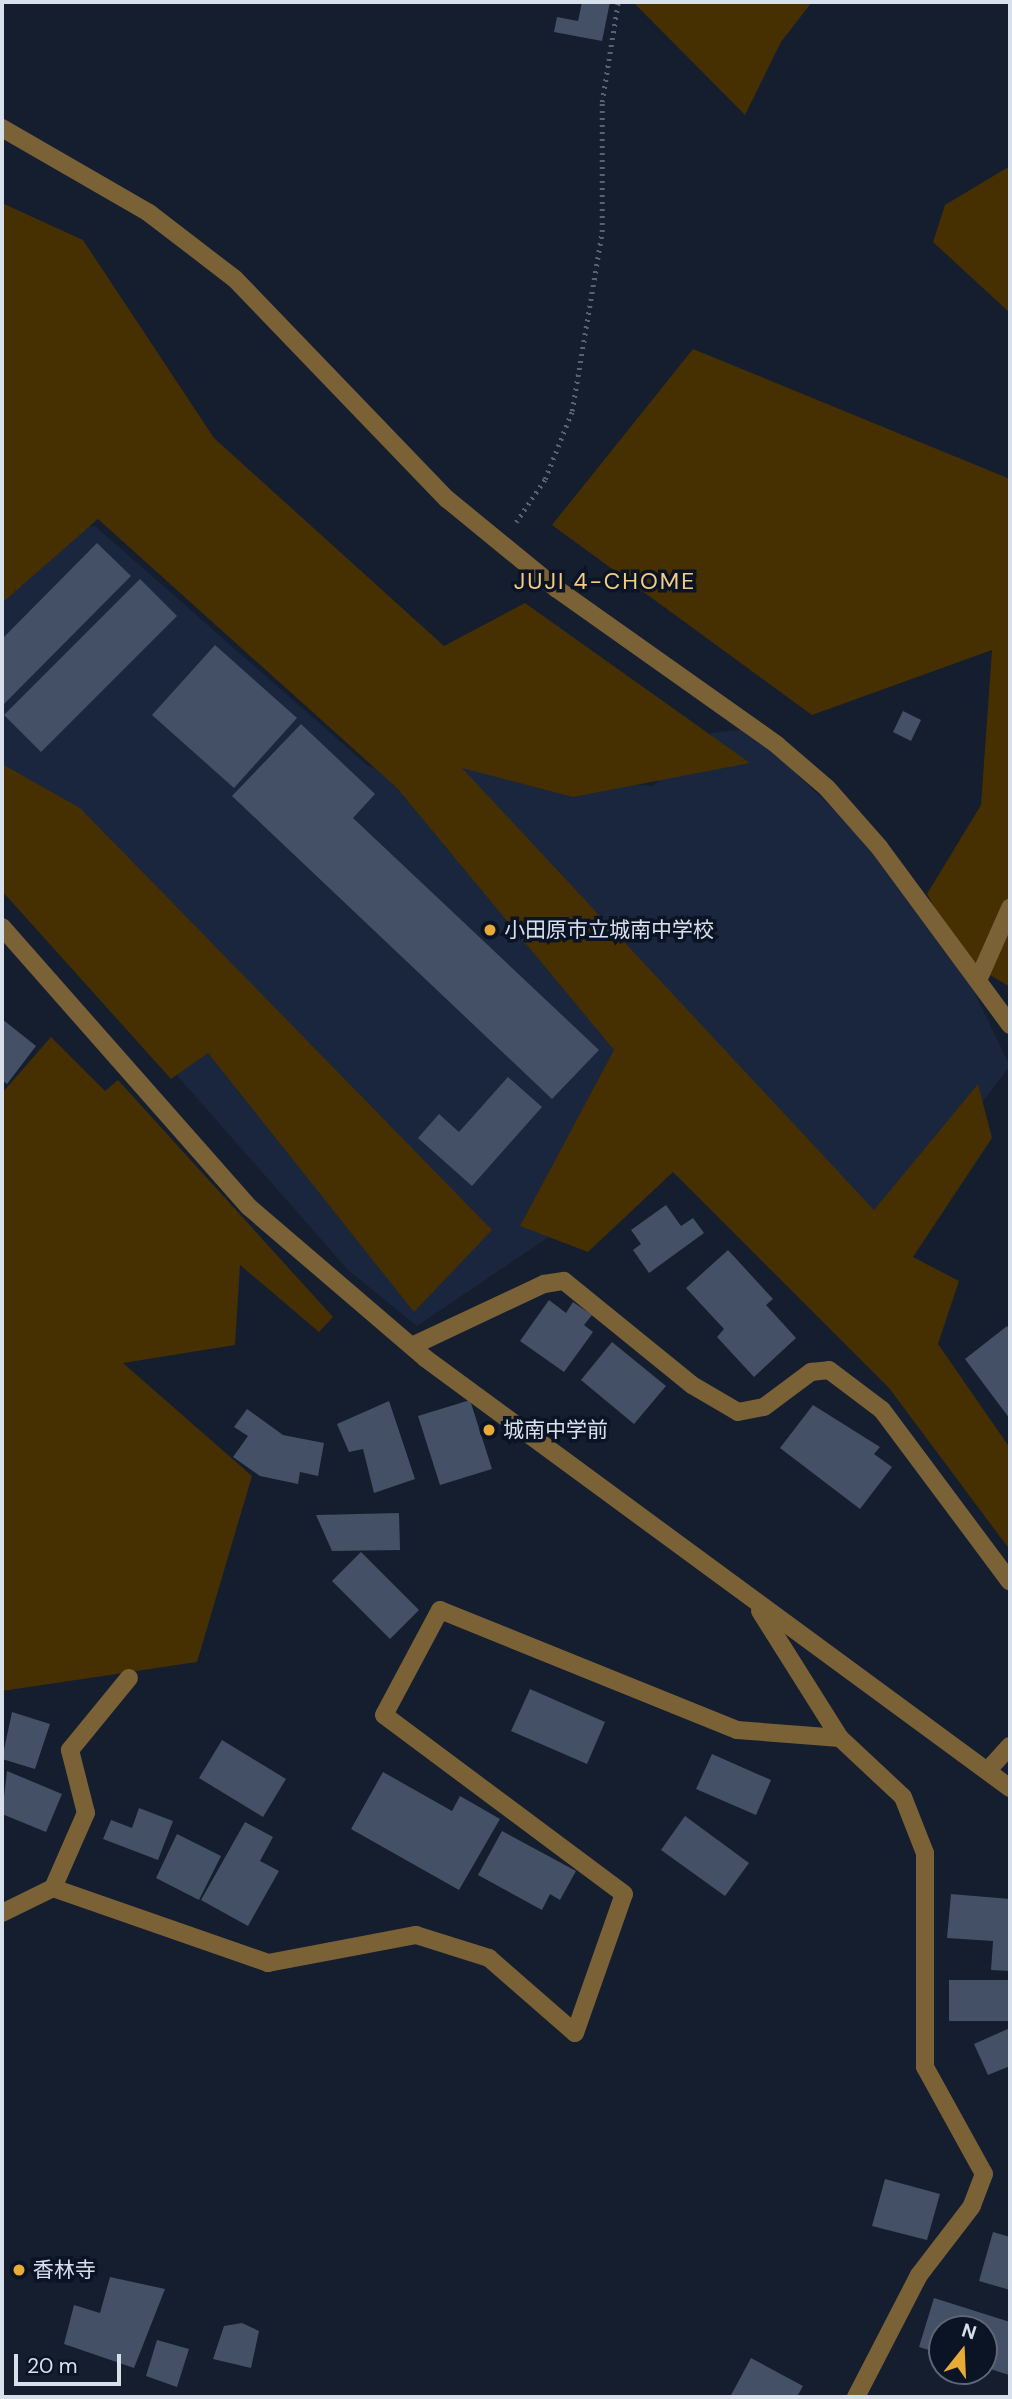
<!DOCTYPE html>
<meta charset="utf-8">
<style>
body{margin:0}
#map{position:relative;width:1012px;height:2399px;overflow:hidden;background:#141e2f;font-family:"DM Sans","Noto Sans JP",sans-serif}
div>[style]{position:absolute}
.built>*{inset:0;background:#19263d}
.green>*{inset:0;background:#462f00}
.building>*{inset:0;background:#445065}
.path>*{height:4.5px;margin-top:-2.25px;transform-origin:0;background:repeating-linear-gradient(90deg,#596271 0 2px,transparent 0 7px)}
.minor>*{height:18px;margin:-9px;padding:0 9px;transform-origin:9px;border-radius:9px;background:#7b6236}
.dots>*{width:19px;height:19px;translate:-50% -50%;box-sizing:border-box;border:4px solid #0b1425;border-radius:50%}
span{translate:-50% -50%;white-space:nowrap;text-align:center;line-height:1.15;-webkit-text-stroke:7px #0b1425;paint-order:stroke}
.poi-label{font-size:21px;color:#d8e0ec}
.left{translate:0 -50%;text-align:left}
.neighbourhood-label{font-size:23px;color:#f5cb85;letter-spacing:2px}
.frame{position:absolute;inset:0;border:4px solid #d8e0ec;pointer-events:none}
.north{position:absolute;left:928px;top:2315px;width:70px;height:70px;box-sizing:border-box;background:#0b1425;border:2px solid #5d6675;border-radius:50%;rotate:18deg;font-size:19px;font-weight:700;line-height:28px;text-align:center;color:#d8e0ec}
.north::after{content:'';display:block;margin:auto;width:24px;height:32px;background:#e8ab37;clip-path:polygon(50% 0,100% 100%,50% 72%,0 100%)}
.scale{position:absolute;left:14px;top:2354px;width:107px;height:32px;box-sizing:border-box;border:4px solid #d8e0ec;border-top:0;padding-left:9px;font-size:21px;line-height:24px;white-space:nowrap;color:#d8e0ec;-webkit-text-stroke:5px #0b1425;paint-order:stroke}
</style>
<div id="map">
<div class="built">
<i style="clip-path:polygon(95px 526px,368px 766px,404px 778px,514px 711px,587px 780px,653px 786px,711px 733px,749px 729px,862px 836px,971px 985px,1010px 1066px,967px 1122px,854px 1237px,741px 1107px,417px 1326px,348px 1270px,2px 876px,2px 580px,51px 531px)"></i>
</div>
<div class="green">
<i style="clip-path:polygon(633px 2px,812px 2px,781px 42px,745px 115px)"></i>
<i style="clip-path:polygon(1010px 166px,1010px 313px,933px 242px,945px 205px)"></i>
<i style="clip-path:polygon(2px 203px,83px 240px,214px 438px,444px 646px,525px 603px,750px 763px,573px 797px,462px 768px,874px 1210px,978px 1084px,992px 1138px,913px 1257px,959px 1281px,938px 1344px,1010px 1448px,1010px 1550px,889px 1388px,673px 1172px,588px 1252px,520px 1226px,614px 1050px,397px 788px,98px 519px,2px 603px)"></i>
<i style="clip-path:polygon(693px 349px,1010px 479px,1010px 987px,962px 958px,927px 894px,981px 805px,992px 650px,812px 715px,552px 525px)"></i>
<i style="clip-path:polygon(2px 764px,80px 808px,492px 1230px,414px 1312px,208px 1053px,171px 1079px,2px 891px)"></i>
<i style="clip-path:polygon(51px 1037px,105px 1091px,118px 1080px,333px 1317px,319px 1332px,240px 1265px,235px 1345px,123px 1363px,252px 1476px,197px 1662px,2px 1691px,2px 1093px)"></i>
</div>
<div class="building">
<i style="clip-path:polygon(582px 2px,610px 2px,602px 41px,554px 32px,557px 17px,578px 21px)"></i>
<i style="clip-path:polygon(97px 543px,131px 576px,2px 706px,2px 639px)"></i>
<i style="clip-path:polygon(140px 579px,177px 616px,41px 752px,4px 715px)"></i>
<i style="clip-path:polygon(215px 645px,297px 718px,234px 788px,152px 715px)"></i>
<i style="clip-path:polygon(903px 711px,921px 720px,911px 741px,893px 732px)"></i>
<i style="clip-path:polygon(301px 724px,375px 794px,353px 818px,599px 1050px,552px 1099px,232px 796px)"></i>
<i style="clip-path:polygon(2px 1019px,36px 1046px,7px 1084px,2px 1080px)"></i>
<i style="clip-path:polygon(508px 1077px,542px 1107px,472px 1186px,418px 1138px,439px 1114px,459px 1132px)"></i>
<i style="clip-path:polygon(666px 1205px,681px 1226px,693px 1218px,704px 1233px,649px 1273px,633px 1250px,641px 1244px,631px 1230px)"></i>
<i style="clip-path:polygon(728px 1250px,773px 1299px,766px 1305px,796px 1338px,754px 1377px,717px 1337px,724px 1329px,686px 1288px)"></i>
<i style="clip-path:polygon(549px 1300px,566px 1313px,573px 1302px,592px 1315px,584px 1325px,593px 1332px,564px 1372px,520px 1341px)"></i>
<i style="clip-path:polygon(1007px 1326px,1010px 1331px,1010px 1419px,965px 1359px)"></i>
<i style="clip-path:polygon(612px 1342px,666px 1386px,634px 1424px,581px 1380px)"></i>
<i style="clip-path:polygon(470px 1400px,492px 1469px,440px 1485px,418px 1416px)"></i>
<i style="clip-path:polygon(389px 1401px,415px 1479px,374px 1493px,363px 1449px,349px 1452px,337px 1424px)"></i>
<i style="clip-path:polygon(813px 1405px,880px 1447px,874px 1454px,892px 1467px,860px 1509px,780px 1448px)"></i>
<i style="clip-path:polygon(247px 1409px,283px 1435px,324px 1443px,318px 1476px,300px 1472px,298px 1484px,260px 1476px,233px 1457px,248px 1436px,234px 1427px)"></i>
<i style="clip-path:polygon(399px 1513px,400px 1550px,332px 1551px,316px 1515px)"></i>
<i style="clip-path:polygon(361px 1552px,419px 1610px,390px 1639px,332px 1581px)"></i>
<i style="clip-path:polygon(530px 1689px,605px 1722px,587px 1764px,511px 1731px)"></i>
<i style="clip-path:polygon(12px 1712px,50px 1724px,35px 1769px,2px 1759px)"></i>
<i style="clip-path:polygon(222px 1740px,286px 1779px,263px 1817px,199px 1778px)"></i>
<i style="clip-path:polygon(712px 1754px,771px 1780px,756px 1815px,696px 1789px)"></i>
<i style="clip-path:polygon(7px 1771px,62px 1794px,46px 1832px,2px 1814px)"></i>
<i style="clip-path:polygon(383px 1772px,452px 1811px,460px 1796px,500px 1819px,459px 1890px,351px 1829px)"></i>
<i style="clip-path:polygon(139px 1808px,173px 1821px,158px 1860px,103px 1839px,111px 1820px,132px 1828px)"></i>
<i style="clip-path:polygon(685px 1816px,749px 1863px,725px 1896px,661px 1850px)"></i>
<i style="clip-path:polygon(245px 1822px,273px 1837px,260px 1861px,279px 1871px,248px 1926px,201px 1900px)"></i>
<i style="clip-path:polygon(502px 1831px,576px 1871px,560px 1900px,550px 1894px,542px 1910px,478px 1875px)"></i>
<i style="clip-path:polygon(177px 1834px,221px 1856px,199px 1900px,156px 1878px)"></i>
<i style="clip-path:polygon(951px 1894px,1010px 1899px,1010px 1971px,991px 1970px,993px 1941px,947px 1938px)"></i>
<i style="clip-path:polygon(949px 1980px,1010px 1980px,1010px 2021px,949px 2021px)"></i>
<i style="clip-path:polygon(1010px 2028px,1010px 2066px,988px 2075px,974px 2044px)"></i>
<i style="clip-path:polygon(885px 2179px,940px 2194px,927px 2240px,872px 2226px)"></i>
<i style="clip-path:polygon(993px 2232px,1010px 2237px,1010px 2290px,979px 2281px)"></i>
<i style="clip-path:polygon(110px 2277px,165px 2289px,134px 2368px,64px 2344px,74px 2305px,100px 2313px)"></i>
<i style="clip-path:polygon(934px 2298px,1010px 2322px,1009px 2375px,984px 2367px,984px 2329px,942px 2329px,942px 2354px,919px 2347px)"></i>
<i style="clip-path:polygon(242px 2323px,259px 2331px,251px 2368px,213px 2359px,224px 2326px)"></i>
<i style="clip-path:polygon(157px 2340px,189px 2349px,177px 2387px,146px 2376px)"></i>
<i style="clip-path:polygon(751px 2358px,803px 2386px,797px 2397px,730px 2397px)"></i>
</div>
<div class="path">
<i style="left:516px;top:522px;width:52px;rotate:-56deg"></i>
<i style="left:545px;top:479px;width:73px;rotate:-68.3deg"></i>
<i style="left:572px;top:411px;width:181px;rotate:-80.5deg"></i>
<i style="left:602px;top:232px;width:130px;rotate:-90deg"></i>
<i style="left:602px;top:102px;width:101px;rotate:-80.9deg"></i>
</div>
<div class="minor">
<i style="left:2px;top:128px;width:170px;rotate:30deg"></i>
<i style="left:149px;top:213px;width:108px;rotate:37.5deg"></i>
<i style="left:235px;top:279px;width:306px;rotate:46.1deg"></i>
<i style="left:447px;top:499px;width:142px;rotate:39.3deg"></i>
<i style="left:557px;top:589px;width:270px;rotate:35.3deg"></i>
<i style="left:777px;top:745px;width:66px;rotate:40.7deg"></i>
<i style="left:827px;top:788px;width:79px;rotate:48.6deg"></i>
<i style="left:879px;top:847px;width:221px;rotate:53.6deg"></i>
<i style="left:2px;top:927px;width:373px;rotate:48.6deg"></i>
<i style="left:249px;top:1207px;width:232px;rotate:40.6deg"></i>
<i style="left:425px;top:1358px;width:726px;rotate:36.32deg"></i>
<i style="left:979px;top:978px;width:77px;rotate:-66.1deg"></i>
<i style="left:412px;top:1346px;width:146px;rotate:-25.2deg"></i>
<i style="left:544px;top:1284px;width:20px;rotate:-9deg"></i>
<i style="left:564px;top:1281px;width:165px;rotate:39.1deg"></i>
<i style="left:692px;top:1385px;width:53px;rotate:30.4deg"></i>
<i style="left:738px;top:1412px;width:26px;rotate:-11deg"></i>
<i style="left:764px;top:1407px;width:59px;rotate:-36.7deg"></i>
<i style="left:811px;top:1372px;width:18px;rotate:-6deg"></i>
<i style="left:829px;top:1370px;width:66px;rotate:37deg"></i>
<i style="left:882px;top:1410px;width:214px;rotate:53.3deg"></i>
<i style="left:760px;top:1611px;width:150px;rotate:57.8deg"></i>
<i style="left:840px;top:1738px;width:86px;rotate:43.1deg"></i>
<i style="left:903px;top:1797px;width:60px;rotate:68.6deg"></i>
<i style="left:925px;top:1853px;width:214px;rotate:90deg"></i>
<i style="left:925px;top:2067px;width:122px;rotate:61.1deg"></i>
<i style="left:984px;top:2174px;width:34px;rotate:111deg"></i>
<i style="left:972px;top:2206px;width:87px;rotate:127.5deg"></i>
<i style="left:919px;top:2275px;width:137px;rotate:117.3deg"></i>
<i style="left:989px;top:1769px;width:31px;rotate:-48deg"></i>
<i style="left:53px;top:1888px;width:228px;rotate:19.2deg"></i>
<i style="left:268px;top:1963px;width:151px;rotate:-10.7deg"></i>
<i style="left:416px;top:1935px;width:77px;rotate:17.5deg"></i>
<i style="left:489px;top:1958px;width:114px;rotate:41.1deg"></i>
<i style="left:575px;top:2033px;width:147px;rotate:-70.6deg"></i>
<i style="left:624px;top:1894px;width:299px;rotate:-143.3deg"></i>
<i style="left:384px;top:1715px;width:119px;rotate:-61.9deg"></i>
<i style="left:440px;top:1610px;width:320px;rotate:22deg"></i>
<i style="left:737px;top:1730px;width:103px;rotate:4.4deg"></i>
<i style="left:2px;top:1913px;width:57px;rotate:-26.1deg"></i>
<i style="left:53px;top:1888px;width:82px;rotate:-66.3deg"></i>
<i style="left:86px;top:1813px;width:65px;rotate:-104.3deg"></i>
<i style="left:70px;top:1750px;width:93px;rotate:-50.7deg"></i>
</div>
<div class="dots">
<i style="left:490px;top:930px;background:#e8ab37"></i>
<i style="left:489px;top:1430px;background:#e8ab37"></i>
<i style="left:19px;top:2270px;background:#e8ab37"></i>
</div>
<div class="poi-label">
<span class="left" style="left:504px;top:930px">小田原市立城南中学校</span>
<span class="left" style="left:503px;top:1430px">城南中学前</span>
<span class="left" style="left:33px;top:2270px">香林寺</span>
</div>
<div class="neighbourhood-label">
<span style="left:605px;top:581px">JUJI 4-CHOME</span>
</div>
<div class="frame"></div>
<div class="north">N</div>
<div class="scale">20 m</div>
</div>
